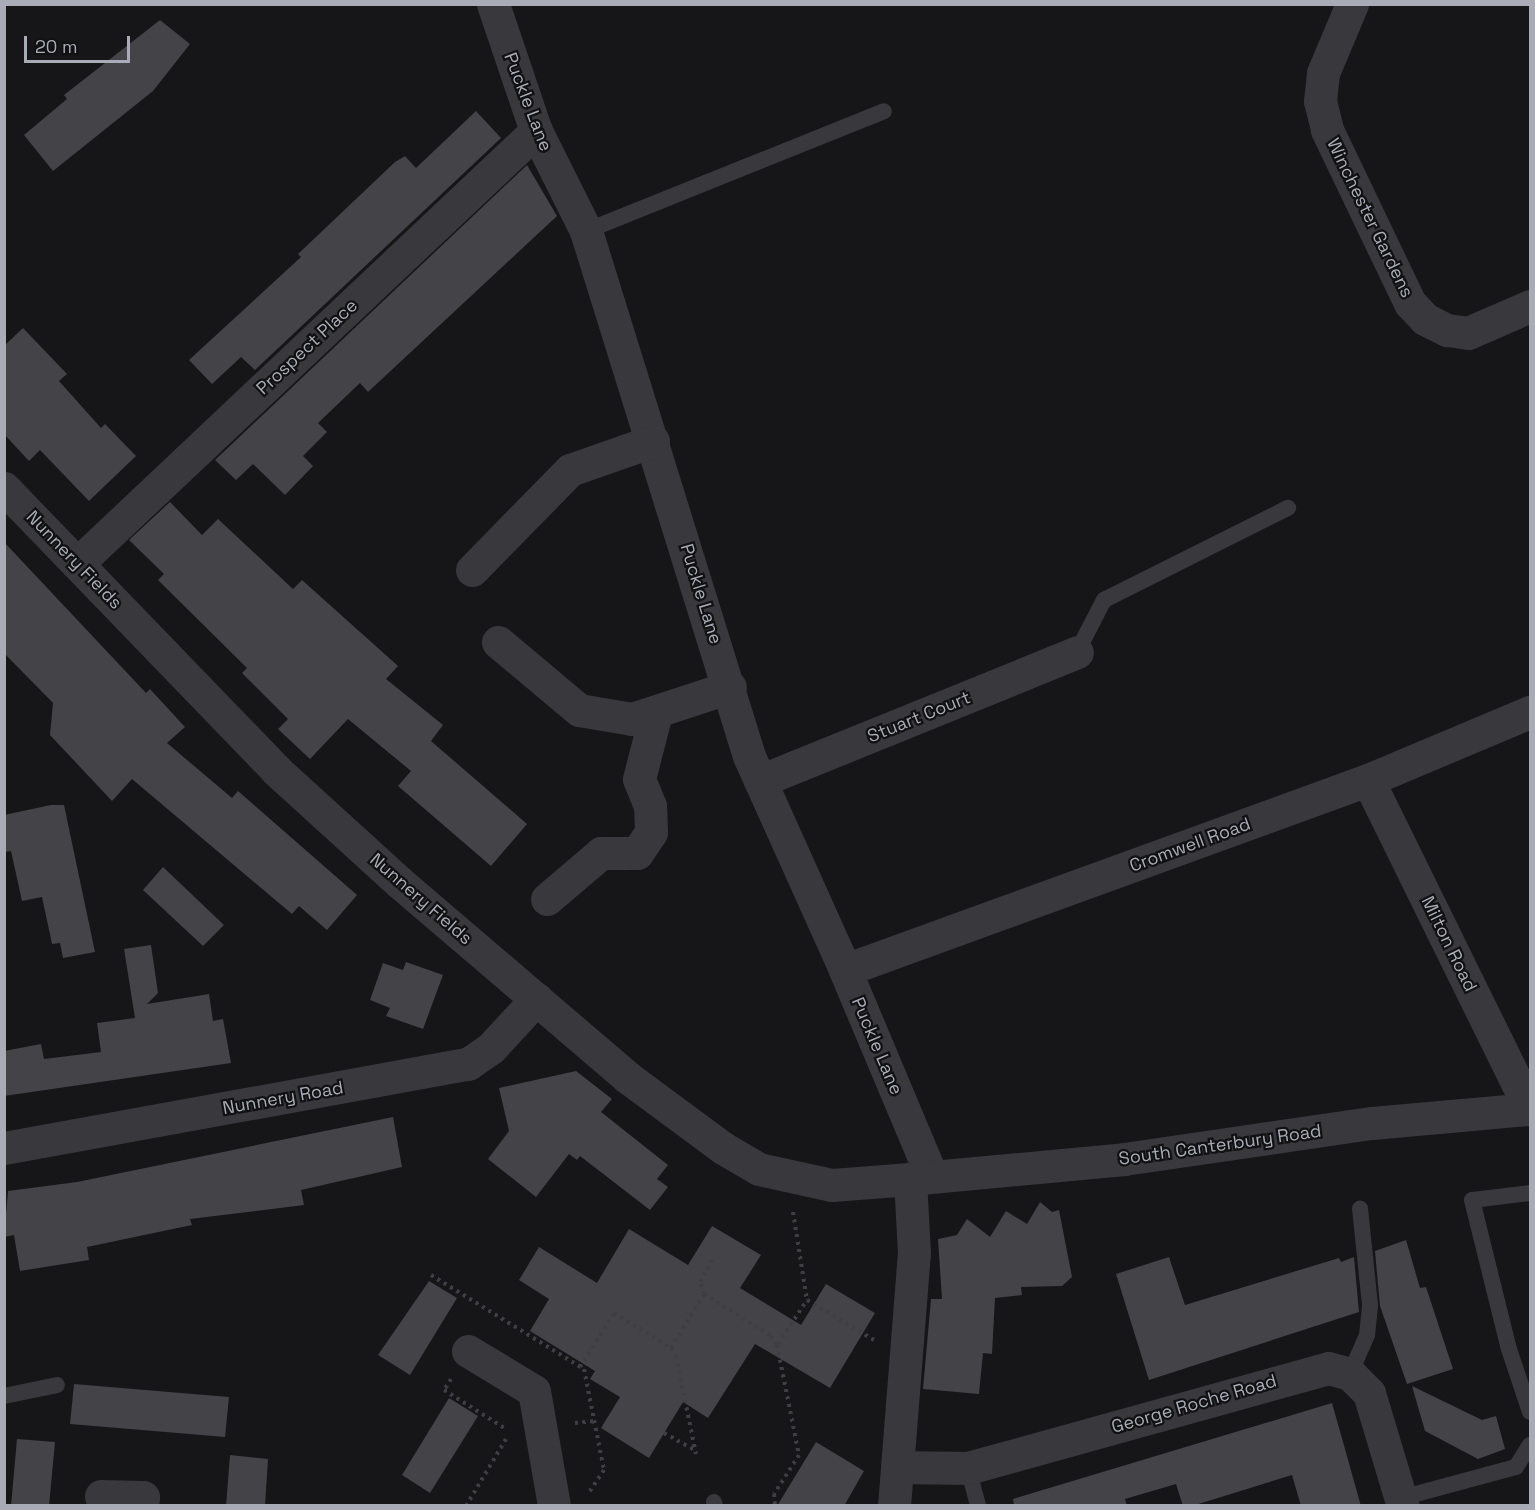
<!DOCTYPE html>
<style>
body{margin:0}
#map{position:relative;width:1535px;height:1510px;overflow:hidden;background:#161618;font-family:"Space Grotesk",sans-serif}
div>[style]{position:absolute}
.building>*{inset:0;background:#434348}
.path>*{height:4px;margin-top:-2px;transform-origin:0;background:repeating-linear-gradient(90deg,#3e3f44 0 3px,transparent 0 7.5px)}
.lane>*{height:16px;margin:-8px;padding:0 8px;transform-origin:8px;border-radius:8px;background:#38383d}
.street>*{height:33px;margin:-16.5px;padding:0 16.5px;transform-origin:16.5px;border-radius:16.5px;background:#38383d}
span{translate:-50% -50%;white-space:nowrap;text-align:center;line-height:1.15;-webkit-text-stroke:4.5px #111113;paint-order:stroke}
.street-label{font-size:18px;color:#a9acb7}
.frame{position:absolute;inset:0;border:6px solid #a9acb7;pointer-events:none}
.scale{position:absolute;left:24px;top:36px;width:106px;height:27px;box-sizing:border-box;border:3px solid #a9acb7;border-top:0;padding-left:8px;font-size:18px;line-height:21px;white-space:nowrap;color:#a9acb7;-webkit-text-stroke:4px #111113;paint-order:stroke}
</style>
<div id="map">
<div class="building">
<i style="clip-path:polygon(160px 20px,190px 44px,153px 91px,53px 171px,24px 135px,67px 99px,64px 95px)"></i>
<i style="clip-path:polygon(476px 111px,501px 138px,255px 370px,241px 357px,212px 384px,189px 360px,301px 257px,298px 254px,395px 162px,405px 156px,416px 168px)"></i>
<i style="clip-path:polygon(527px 165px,557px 216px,368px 392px,360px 383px,318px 423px,327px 432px,303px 456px,313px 466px,285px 495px,253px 464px,236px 480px,215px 460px)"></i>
<i style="clip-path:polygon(23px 328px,67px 374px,59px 381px,101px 428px,105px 424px,136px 456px,89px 501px,40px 450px,29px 461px,4px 434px,4px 346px)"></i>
<i style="clip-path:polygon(170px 502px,202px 535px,218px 519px,293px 589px,302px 580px,398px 666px,386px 679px,443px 725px,431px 741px,527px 824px,491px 866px,398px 786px,411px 771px,348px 719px,310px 759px,278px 729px,288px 719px,242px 673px,247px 668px,158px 580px,164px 574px,129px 540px)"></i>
<i style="clip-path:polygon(4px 542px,146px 693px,150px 689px,185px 727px,167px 743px,232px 798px,238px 791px,357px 895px,327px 930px,299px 906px,292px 914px,132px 779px,112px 801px,50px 735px,53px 703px,4px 653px)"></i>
<i style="clip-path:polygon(51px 805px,64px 805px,95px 952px,63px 958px,60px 943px,52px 944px,42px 897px,22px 901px,11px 851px,4px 852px,4px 815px)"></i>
<i style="clip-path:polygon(163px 867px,224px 925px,203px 946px,143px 890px)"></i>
<i style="clip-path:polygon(151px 945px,158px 993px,147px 1004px,209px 994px,213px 1021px,223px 1019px,231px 1063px,4px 1096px,4px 1051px,41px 1044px,44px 1059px,101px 1052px,97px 1023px,135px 1018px,124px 949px)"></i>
<i style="clip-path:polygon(406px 962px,443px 975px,423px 1029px,386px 1016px,390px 1008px,370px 1000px,383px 963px,403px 970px)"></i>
<i style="clip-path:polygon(576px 1071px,612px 1099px,601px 1112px,668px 1165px,657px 1179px,668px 1187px,650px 1210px,580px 1156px,577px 1160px,569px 1154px,536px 1197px,488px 1159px,509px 1131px,499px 1088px)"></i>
<i style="clip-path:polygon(393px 1117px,402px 1167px,301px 1190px,304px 1205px,190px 1219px,192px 1225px,87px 1247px,89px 1260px,20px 1271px,14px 1235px,4px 1237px,8px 1191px,77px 1182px)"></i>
<i style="clip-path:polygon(1040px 1202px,1052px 1212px,1059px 1210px,1072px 1277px,1062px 1286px,1021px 1287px,1022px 1295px,995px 1298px,992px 1354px,983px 1353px,979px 1394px,923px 1389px,931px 1299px,942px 1299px,938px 1239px,957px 1235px,967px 1219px,990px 1237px,1006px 1211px,1027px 1224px)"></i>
<i style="clip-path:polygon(712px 1226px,761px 1255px,740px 1288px,801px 1325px,826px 1284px,875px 1313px,830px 1388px,755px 1344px,708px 1418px,683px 1402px,649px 1458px,601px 1428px,620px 1397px,590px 1379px,595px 1371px,530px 1331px,549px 1299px,519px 1280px,539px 1247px,597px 1283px,629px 1229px,688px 1265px)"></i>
<i style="clip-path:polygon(1406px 1240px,1420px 1288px,1426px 1287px,1453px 1369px,1407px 1384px,1380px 1306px,1375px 1251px)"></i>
<i style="clip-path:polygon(1169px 1257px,1185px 1305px,1339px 1258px,1341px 1262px,1354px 1257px,1359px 1312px,1149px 1380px,1116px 1274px)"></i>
<i style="clip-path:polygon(429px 1281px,457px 1298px,410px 1375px,378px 1355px)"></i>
<i style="clip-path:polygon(74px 1384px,229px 1397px,225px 1437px,70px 1424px)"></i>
<i style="clip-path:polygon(1412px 1386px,1482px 1420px,1496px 1416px,1505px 1449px,1478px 1459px,1425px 1431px)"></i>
<i style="clip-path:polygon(449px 1398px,478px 1416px,430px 1493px,402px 1475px)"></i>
<i style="clip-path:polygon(1332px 1403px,1361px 1506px,1301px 1506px,1292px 1475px,1192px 1506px,1183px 1506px,1176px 1484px,1125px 1499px,1127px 1506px,1014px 1506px,1013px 1499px)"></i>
<i style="clip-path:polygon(17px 1439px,55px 1442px,49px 1506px,11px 1506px)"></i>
<i style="clip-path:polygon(816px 1442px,864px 1471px,844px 1506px,777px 1506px)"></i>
<i style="clip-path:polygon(230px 1455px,268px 1459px,265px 1506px,226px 1506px)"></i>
</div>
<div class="path">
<i style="left:793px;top:1212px;width:89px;rotate:81deg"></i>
<i style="left:807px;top:1300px;width:78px;rotate:30.8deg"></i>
<i style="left:431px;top:1275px;width:180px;rotate:31.6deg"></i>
<i style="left:584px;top:1369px;width:103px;rotate:78.8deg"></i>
<i style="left:604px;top:1470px;width:29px;rotate:124deg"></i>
<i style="left:704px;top:1294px;width:13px;rotate:-108deg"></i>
<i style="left:700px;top:1282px;width:29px;rotate:-61deg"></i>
<i style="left:778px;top:1344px;width:53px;rotate:-56.6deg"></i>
<i style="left:671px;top:1348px;width:63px;rotate:-58.6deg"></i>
<i style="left:704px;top:1294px;width:79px;rotate:32.1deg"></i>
<i style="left:771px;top:1336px;width:11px;rotate:56deg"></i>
<i style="left:777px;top:1345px;width:112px;rotate:78.7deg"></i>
<i style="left:799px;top:1455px;width:46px;rotate:122.7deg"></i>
<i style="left:774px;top:1494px;width:12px;rotate:85deg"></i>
<i style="left:580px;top:1367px;width:64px;rotate:-57.8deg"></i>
<i style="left:614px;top:1313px;width:67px;rotate:31.6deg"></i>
<i style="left:671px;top:1348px;width:9px;rotate:58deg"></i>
<i style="left:676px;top:1356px;width:100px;rotate:78.5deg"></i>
<i style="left:451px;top:1379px;width:13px;rotate:122deg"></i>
<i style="left:444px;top:1390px;width:73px;rotate:32.2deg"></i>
<i style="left:575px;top:1423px;width:20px;rotate:-6deg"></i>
<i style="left:664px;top:1433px;width:35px;rotate:29deg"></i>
<i style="left:466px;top:1506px;width:78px;rotate:-59.2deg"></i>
</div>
<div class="lane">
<i style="left:586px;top:231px;width:321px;rotate:-21.9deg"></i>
<i style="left:1077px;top:652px;width:59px;rotate:-62.6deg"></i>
<i style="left:1104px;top:600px;width:206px;rotate:-26.6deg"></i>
<i style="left:1530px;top:1193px;width:58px;rotate:173.1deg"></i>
<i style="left:1472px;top:1200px;width:154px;rotate:76.1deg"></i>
<i style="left:1509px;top:1349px;width:66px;rotate:71.6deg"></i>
<i style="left:1350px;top:1374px;width:43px;rotate:-66.4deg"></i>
<i style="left:1367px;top:1335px;width:30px;rotate:-84deg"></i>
<i style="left:1370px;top:1305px;width:97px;rotate:-95.9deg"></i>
<i style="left:4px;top:1396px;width:54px;rotate:-11.7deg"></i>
<i style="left:968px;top:1468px;width:39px;rotate:75deg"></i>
<i style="left:1401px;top:1498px;width:119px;rotate:-15.1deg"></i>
<i style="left:1516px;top:1467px;width:26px;rotate:-58deg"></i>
<i style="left:714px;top:1502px;width:4px;rotate:76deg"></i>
</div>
<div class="street">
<i style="left:493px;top:4px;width:134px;rotate:71.3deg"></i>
<i style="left:536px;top:131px;width:112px;rotate:63.4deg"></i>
<i style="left:586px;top:231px;width:550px;rotate:72.75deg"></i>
<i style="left:749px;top:756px;width:235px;rotate:65.8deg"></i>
<i style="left:845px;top:970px;width:222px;rotate:67.2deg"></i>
<i style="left:1352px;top:4px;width:75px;rotate:112.8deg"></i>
<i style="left:1323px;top:73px;width:28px;rotate:96deg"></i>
<i style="left:1320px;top:101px;width:30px;rotate:76deg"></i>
<i style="left:1327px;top:130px;width:192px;rotate:64.4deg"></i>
<i style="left:1410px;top:303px;width:22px;rotate:47deg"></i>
<i style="left:1425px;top:319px;width:25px;rotate:27deg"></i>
<i style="left:1447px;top:330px;width:21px;rotate:8deg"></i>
<i style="left:1468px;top:333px;width:68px;rotate:-23.5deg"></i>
<i style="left:4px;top:488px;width:392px;rotate:46deg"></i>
<i style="left:276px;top:770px;width:166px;rotate:42.3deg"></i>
<i style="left:399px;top:882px;width:300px;rotate:40.5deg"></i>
<i style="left:627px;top:1077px;width:119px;rotate:36.5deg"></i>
<i style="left:723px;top:1148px;width:42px;rotate:30.3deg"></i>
<i style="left:759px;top:1169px;width:75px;rotate:12.4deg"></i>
<i style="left:832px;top:1185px;width:78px;rotate:-4.4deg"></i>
<i style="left:910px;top:1179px;width:215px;rotate:-5.3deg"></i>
<i style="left:1124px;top:1159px;width:251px;rotate:-8.3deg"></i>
<i style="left:1372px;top:1123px;width:159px;rotate:-5.1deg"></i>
<i style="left:78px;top:563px;width:630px;rotate:-43.33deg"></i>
<i style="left:472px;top:570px;width:140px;rotate:-45.6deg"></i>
<i style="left:570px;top:470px;width:88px;rotate:-19.3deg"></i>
<i style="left:498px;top:642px;width:106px;rotate:40deg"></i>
<i style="left:579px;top:710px;width:54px;rotate:9.6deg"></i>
<i style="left:632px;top:719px;width:103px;rotate:-18.1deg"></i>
<i style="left:1368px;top:780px;width:367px;rotate:63.8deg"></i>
<i style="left:760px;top:781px;width:342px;rotate:-22.1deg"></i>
<i style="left:547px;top:899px;width:71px;rotate:-40.4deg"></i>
<i style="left:601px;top:853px;width:36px"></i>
<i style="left:637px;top:853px;width:25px;rotate:-56deg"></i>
<i style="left:651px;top:832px;width:26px;rotate:-92deg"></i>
<i style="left:650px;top:806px;width:29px;rotate:-112deg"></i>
<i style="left:639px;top:779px;width:68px;rotate:-75.6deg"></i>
<i style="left:845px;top:970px;width:556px;rotate:-19.97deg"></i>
<i style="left:1368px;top:780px;width:176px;rotate:-22.8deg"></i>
<i style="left:4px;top:1148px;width:472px;rotate:-10.3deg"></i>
<i style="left:468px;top:1064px;width:28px;rotate:-35deg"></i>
<i style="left:491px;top:1048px;width:67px;rotate:-47.4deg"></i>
<i style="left:468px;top:1351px;width:77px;rotate:31.2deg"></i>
<i style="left:534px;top:1391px;width:117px;rotate:80.1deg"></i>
<i style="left:897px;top:1467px;width:71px;rotate:0.8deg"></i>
<i style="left:968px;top:1468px;width:374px;rotate:-15.5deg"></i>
<i style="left:1328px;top:1368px;width:23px;rotate:15deg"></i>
<i style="left:1350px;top:1374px;width:27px;rotate:45deg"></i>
<i style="left:1369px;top:1393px;width:118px;rotate:73.3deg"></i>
<i style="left:101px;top:1496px;width:42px;rotate:1.4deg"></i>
<i style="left:143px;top:1497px;width:9px;rotate:96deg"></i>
<i style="left:894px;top:1506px;width:254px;rotate:-85.5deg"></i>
<i style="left:914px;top:1253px;width:74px;rotate:-93.1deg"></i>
</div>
<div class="street-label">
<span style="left:528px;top:102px;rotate:69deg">Puckle Lane</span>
<span style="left:1370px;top:218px;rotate:64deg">Winchester Gardens</span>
<span style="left:307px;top:347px;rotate:-43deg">Prospect Place</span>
<span style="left:74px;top:560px;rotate:46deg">Nunnery Fields</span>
<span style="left:701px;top:594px;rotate:73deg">Puckle Lane</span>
<span style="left:919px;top:717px;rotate:-22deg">Stuart Court</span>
<span style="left:1190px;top:845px;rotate:-20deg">Cromwell Road</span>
<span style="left:421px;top:899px;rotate:41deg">Nunnery Fields</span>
<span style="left:1449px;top:944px;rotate:64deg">Milton Road</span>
<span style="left:877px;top:1046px;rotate:67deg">Puckle Lane</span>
<span style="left:283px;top:1098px;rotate:-10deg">Nunnery Road</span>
<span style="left:1220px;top:1145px;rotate:-8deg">South Canterbury Road</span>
<span style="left:1194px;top:1404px;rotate:-16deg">George Roche Road</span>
</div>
<div class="frame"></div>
<div class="scale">20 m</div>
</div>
